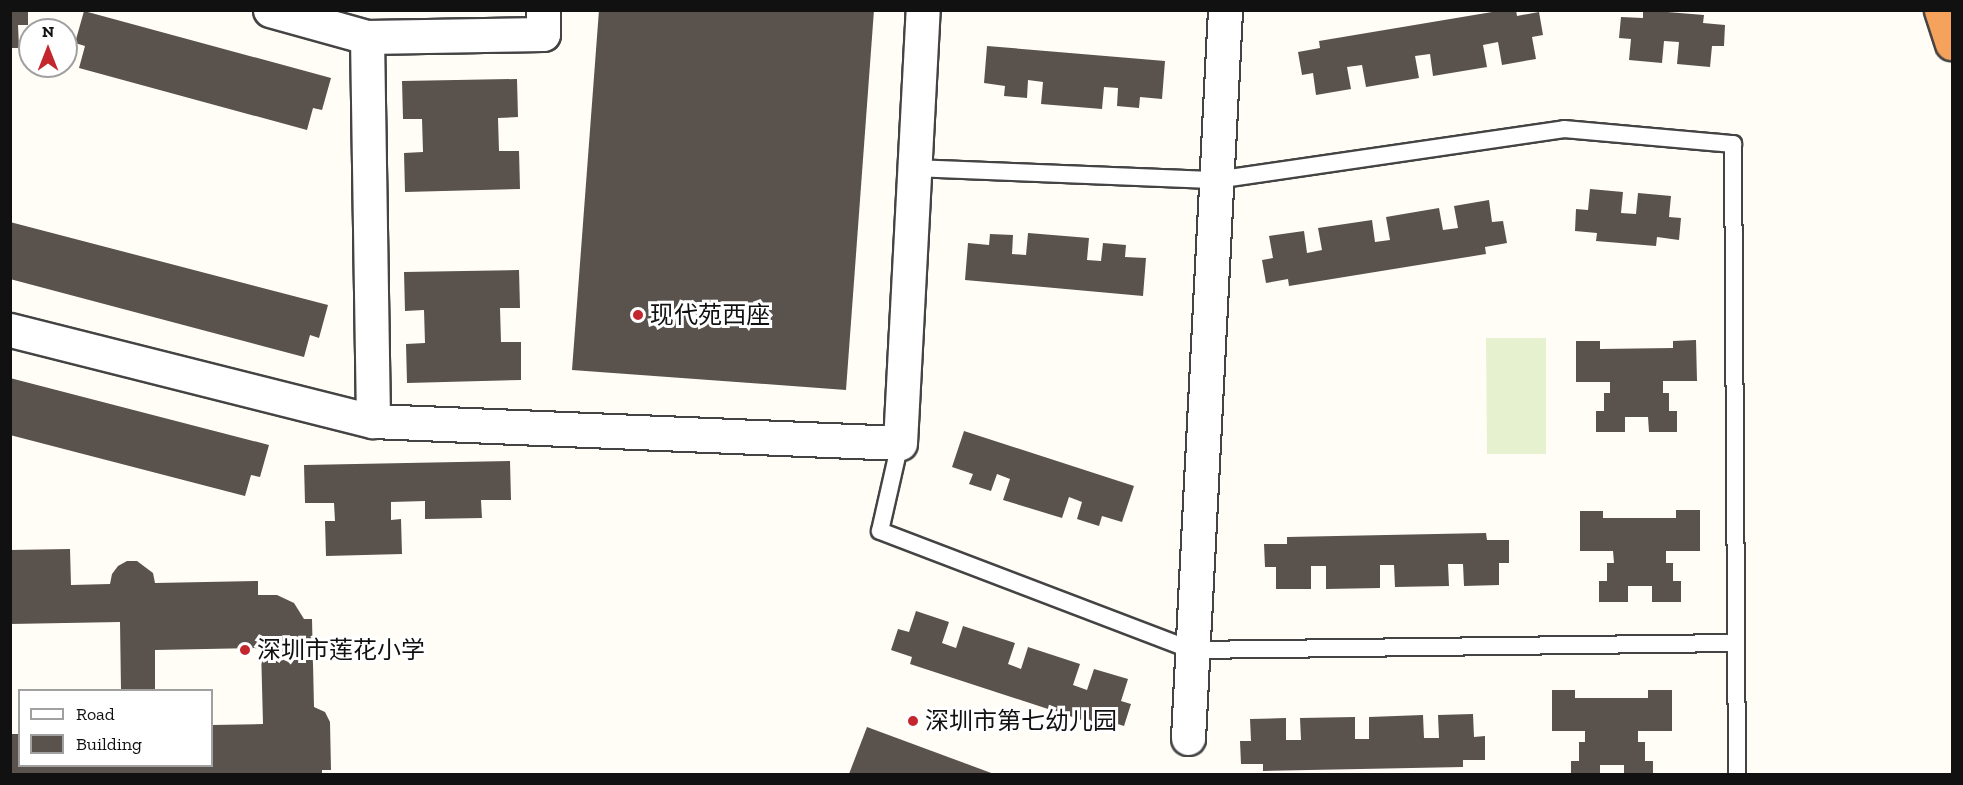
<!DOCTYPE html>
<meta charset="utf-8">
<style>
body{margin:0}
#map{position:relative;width:1963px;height:785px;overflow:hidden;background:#fffdf5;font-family:"Zilla Slab","Noto Sans SC",serif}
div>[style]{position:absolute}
.pitch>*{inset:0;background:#e6f2cf}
.building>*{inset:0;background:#5a524d}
.roads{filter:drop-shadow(2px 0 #444) drop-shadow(-2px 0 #444) drop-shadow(0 2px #444) drop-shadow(0 -2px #444)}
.lane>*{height:16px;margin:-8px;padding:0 8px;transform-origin:8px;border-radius:8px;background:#fff}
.street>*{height:33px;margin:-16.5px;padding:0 16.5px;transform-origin:16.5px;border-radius:16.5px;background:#fff}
.highway>*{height:33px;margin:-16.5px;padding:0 16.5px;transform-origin:16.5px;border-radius:16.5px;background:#f5a25d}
.dots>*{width:16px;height:16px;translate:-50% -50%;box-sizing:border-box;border:3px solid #fff;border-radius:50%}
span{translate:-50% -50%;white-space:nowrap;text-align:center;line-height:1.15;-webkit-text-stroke:6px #fff;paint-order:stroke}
.poi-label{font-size:24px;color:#111}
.left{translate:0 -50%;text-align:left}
.frame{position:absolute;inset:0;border:12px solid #111;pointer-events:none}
.legend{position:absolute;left:18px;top:689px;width:195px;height:78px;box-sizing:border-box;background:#fff;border:2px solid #a0a0a0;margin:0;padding:8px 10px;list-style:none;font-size:18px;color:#111}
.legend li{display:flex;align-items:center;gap:12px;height:30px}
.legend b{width:30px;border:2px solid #a0a0a0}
.north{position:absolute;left:18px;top:18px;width:60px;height:60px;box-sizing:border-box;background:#fff;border:2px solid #a0a0a0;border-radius:50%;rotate:0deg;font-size:16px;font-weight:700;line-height:24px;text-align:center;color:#111}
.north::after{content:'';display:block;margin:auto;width:21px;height:27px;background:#c4262e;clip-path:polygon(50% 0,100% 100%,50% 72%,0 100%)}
</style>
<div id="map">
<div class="pitch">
<i style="clip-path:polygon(1486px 338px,1546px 338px,1546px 454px,1487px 454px)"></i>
</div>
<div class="building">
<i style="clip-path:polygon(10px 10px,28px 10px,28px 25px,18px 25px,19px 48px,10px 48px)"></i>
<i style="clip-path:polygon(599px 10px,874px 10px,846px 390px,572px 370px)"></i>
<i style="clip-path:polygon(1504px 10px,1516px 10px,1517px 16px,1539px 12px,1543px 35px,1532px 37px,1536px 59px,1502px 65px,1498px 42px,1483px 45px,1487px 67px,1433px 76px,1430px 54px,1415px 56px,1419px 78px,1366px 87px,1362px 65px,1347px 67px,1351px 89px,1316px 95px,1313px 73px,1302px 75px,1298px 52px,1320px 48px,1319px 41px)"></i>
<i style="clip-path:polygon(1643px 10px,1704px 15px,1703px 23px,1725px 25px,1724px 46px,1712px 46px,1710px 67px,1677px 64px,1679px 42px,1664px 41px,1662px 63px,1629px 60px,1631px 39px,1619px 38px,1621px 17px,1643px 18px)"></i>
<i style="clip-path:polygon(84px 11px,331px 78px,322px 110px,313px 108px,307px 130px,79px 68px,85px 46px,75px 43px)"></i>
<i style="clip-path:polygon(987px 46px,1165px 61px,1162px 99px,1140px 97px,1139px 108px,1117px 106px,1118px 88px,1104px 87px,1102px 109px,1041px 104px,1043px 82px,1028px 80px,1027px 98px,1004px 96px,1005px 86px,984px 83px)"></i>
<i style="clip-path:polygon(517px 79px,518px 117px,498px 118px,499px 151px,519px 151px,520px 189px,405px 192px,404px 153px,423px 152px,422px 119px,403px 119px,402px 81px)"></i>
<i style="clip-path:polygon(1590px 189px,1623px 192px,1621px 213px,1636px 214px,1638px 193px,1671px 196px,1669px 217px,1681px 218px,1679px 240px,1657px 237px,1656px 246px,1596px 241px,1597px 233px,1575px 231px,1576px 209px,1588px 210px)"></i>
<i style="clip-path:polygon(1489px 200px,1492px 222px,1503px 221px,1507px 243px,1485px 247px,1486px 254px,1289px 286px,1288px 279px,1266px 283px,1262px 260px,1273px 258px,1269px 236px,1304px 231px,1307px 253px,1322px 250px,1318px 228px,1372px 220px,1375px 242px,1390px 240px,1386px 217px,1439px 208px,1443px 230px,1458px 228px,1454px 206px)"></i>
<i style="clip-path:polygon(10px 222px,328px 305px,319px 338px,310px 335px,304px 357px,10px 279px)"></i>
<i style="clip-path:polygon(1028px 233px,1089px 238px,1087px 260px,1101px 261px,1103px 243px,1126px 245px,1125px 257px,1146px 258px,1143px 296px,965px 280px,968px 243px,989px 245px,990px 234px,1013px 235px,1012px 254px,1026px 255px)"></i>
<i style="clip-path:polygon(519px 270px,520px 308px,500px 308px,501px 342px,521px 342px,521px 380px,407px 383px,406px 344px,425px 343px,424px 310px,405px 311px,404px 272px)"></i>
<i style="clip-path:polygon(1696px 340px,1697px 381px,1663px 381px,1663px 393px,1669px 393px,1669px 411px,1677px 411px,1677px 432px,1649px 432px,1648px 417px,1625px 417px,1625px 432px,1596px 432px,1596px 411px,1604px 411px,1604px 393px,1610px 393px,1610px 382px,1576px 382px,1576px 341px,1600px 341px,1600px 349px,1673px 348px,1673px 341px)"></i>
<i style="clip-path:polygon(10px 378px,269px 445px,260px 477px,251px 475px,245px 496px,10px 435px)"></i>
<i style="clip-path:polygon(964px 431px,1134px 486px,1122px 522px,1102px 516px,1099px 526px,1077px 519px,1082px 502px,1069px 497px,1062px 518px,1003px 500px,1010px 479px,997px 474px,991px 491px,969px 484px,973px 474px,952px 467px)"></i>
<i style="clip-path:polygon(510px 461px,511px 500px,481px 500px,482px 518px,425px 519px,425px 501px,391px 502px,391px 520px,401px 519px,402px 554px,326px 556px,325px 521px,335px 521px,334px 503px,305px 503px,304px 465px)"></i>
<i style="clip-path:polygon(1676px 510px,1700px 510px,1700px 551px,1666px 551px,1666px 563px,1673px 563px,1673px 581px,1681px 581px,1681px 602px,1652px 602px,1652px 586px,1628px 586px,1628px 602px,1599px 602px,1599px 581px,1607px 581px,1607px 563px,1614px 563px,1613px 551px,1580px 551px,1580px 511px,1603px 511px,1603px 518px,1676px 518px)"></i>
<i style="clip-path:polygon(1486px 533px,1487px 540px,1509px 540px,1509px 563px,1499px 563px,1499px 585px,1464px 586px,1463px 564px,1448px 564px,1449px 586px,1395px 587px,1394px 565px,1380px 565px,1380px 588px,1326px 589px,1326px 566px,1311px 566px,1311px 589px,1276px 589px,1276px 567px,1265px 567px,1264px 544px,1287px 544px,1287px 537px)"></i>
<i style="clip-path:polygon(70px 549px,71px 585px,110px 584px,112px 574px,118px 566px,127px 561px,137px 561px,153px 573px,155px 583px,258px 581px,258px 595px,277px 595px,294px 603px,304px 619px,312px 619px,314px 707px,325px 712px,330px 722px,331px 770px,322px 770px,322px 774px,10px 774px,10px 734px,20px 734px,20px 766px,212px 766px,212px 725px,263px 724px,261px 648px,155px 650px,155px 690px,121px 690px,120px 622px,10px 624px,10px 550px)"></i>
<i style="clip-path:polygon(916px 611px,949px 622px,942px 643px,956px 648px,963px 626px,1015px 643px,1008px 664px,1021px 669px,1028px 647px,1080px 664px,1073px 685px,1087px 690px,1094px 669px,1128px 679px,1121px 701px,1131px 704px,1124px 726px,1102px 719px,1100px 726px,910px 664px,912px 657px,891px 650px,898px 629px,909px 632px)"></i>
<i style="clip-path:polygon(1552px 690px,1575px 690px,1575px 698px,1648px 698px,1648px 690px,1672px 690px,1672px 731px,1638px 731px,1638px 742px,1645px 742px,1645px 761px,1653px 761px,1653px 774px,1624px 774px,1624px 765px,1600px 765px,1600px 774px,1571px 774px,1571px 761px,1579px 761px,1579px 742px,1585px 742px,1585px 731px,1552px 731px)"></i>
<i style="clip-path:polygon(1473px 714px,1474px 737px,1485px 736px,1485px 760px,1463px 760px,1463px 767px,1263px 771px,1263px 764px,1241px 764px,1240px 741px,1251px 741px,1250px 719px,1286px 718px,1286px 740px,1301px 740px,1300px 718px,1355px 717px,1355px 739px,1369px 739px,1369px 717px,1423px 715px,1424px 738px,1439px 738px,1438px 715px)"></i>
<i style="clip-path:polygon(867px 727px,994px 774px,849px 774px)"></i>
</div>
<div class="roads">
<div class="lane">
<i style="left:915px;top:168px;width:301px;rotate:2.3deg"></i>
<i style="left:1216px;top:180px;width:352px;rotate:-8.3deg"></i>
<i style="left:1564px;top:129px;width:170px;rotate:5.1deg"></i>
<i style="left:1733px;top:144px;width:630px;rotate:89.64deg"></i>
<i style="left:900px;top:443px;width:90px;rotate:102.8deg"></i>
<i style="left:880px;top:531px;width:334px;rotate:20.9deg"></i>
<i style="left:1192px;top:650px;width:543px;rotate:-0.74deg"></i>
</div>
<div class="street">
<i style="left:270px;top:10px;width:101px;rotate:15.6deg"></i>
<i style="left:367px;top:37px;width:176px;rotate:-1deg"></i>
<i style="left:543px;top:34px;width:24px;rotate:-90deg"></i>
<i style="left:367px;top:37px;width:384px;rotate:89.1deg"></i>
<i style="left:10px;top:330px;width:374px;rotate:14.1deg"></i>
<i style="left:373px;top:421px;width:527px;rotate:2.39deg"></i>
<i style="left:900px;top:443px;width:434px;rotate:-87deg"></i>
<i style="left:1188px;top:738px;width:729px;rotate:-87.09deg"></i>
</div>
<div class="highway">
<i style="left:1941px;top:10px;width:35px;rotate:72deg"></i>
</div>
</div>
<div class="dots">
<i style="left:638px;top:315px;background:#c4262e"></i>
<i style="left:245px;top:650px;background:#c4262e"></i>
<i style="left:913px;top:721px;background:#c4262e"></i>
</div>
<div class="poi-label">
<span class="left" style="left:650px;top:315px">现代苑西座</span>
<span class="left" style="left:257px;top:650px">深圳市莲花小学</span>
<span class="left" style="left:925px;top:721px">深圳市第七幼儿园</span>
</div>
<div class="frame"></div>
<ul class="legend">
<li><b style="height:8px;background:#fff"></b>Road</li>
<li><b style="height:16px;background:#5a524d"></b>Building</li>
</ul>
<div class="north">N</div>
</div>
